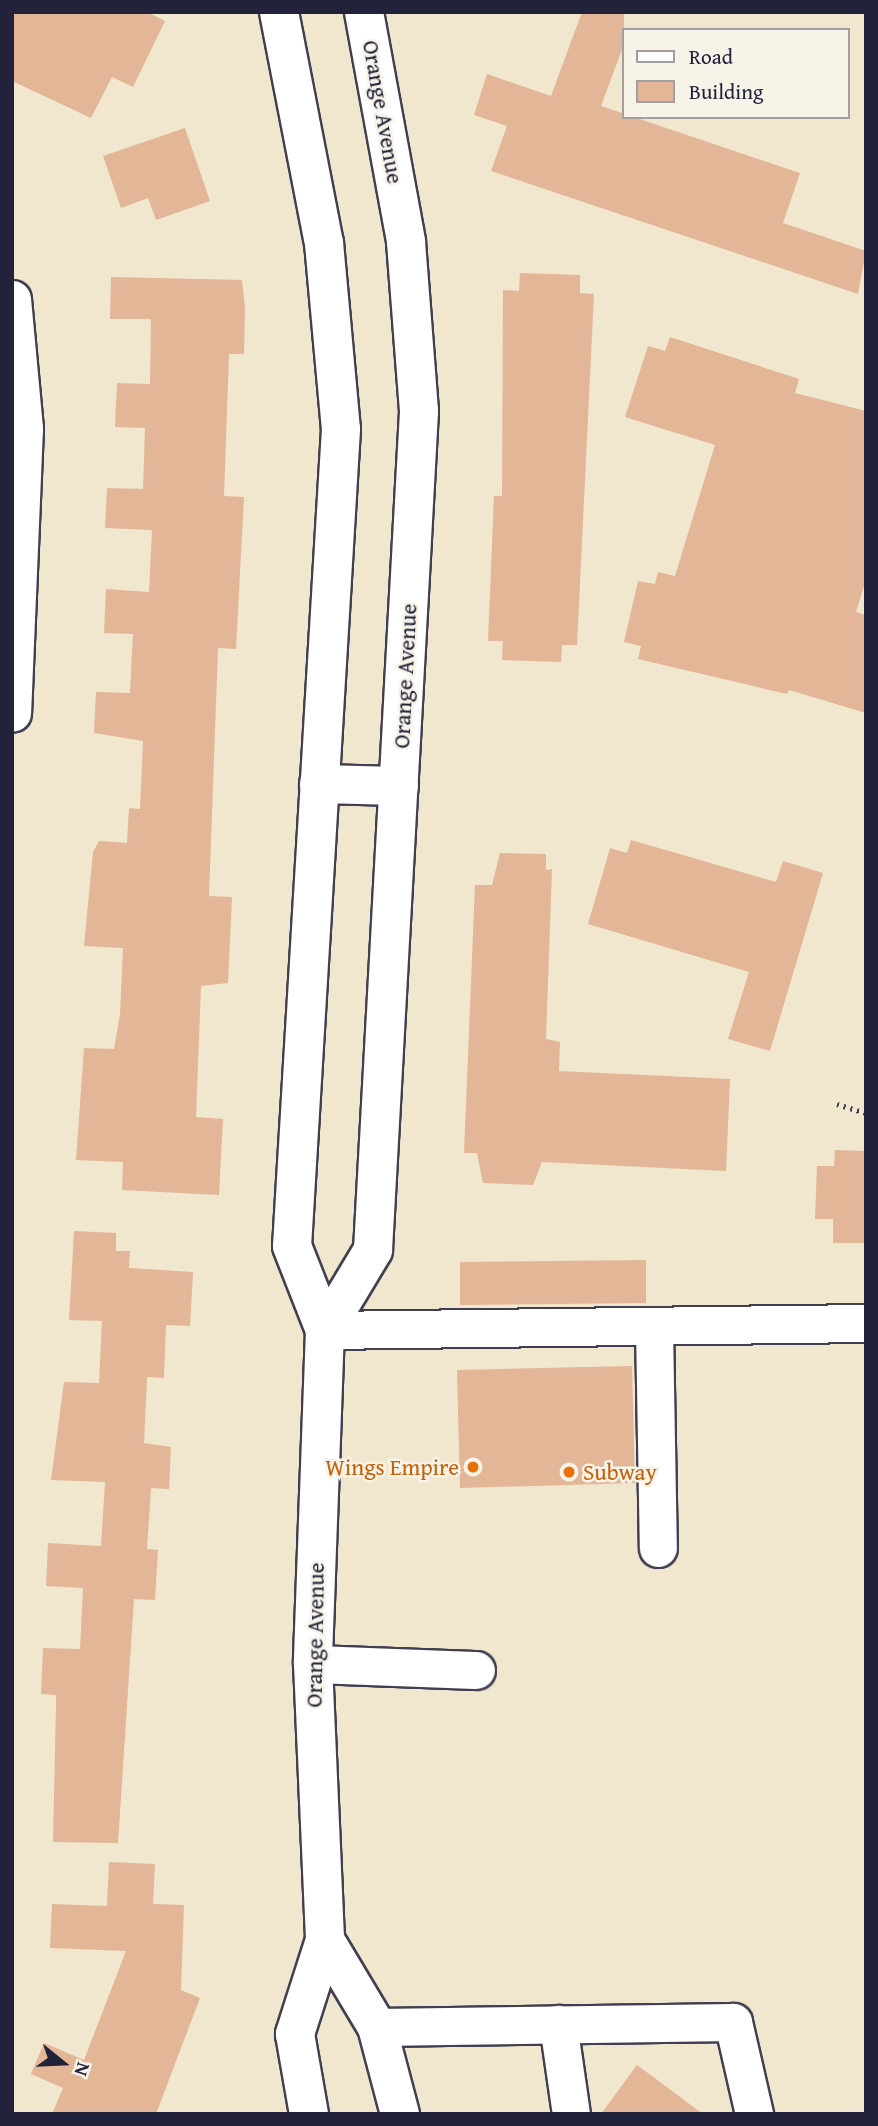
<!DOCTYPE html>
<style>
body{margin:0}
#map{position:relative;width:878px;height:2126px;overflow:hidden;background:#f1e6ce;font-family:"Gentium Book Plus",serif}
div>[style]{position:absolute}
.building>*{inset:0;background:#e2b696}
.path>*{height:4.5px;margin-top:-2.25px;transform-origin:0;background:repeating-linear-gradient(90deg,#413f51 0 2px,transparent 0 7px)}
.roads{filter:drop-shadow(2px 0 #413f51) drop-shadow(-2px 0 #413f51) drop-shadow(0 2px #413f51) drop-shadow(0 -2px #413f51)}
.minor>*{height:37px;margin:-18.5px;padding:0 18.5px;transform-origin:18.5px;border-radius:18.5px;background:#fff}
.major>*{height:38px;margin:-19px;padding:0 19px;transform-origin:19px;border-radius:19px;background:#fff}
.dots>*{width:19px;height:19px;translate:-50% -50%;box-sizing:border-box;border:4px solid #f7f3e8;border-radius:50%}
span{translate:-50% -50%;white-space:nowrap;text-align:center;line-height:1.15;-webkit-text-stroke:5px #f7f3e8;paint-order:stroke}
.street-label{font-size:23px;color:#22223b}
.food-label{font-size:23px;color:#c56008}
.right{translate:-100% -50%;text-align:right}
.left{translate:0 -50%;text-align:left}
.frame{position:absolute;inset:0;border:14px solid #22223b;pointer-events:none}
.legend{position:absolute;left:622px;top:28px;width:228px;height:91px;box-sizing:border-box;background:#f7f3e8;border:2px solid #a29fa3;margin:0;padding:9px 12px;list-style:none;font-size:21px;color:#22223b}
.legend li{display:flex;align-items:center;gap:14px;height:35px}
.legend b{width:35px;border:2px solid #a29fa3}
.north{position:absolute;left:28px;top:2028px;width:70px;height:70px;-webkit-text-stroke:5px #f7f3e8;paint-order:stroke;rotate:108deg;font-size:19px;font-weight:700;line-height:28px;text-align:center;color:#22223b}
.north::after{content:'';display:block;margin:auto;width:24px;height:32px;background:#22223b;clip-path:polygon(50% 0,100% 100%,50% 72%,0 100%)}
</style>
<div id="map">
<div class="building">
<i style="clip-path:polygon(12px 12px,147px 12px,165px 21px,133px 87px,112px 77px,91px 118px,12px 81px)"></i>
<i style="clip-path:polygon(582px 12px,624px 12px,624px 44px,601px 106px,800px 173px,783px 223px,866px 251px,858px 294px,491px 171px,507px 126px,474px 115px,487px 74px,551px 96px)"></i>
<i style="clip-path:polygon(185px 128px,210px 201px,156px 220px,148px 198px,121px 208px,103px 156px)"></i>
<i style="clip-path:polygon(520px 273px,580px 275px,580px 293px,594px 294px,577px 645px,562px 645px,561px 662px,502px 660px,503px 641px,488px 641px,494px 496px,502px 496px,503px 290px,519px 291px)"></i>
<i style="clip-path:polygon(111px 277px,242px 280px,245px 308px,244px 354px,229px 354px,224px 496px,244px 497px,236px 649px,218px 648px,209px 896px,232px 897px,228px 983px,201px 986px,196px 1117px,223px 1119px,219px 1195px,122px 1190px,123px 1162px,76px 1160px,84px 1048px,114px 1049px,120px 1014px,123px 948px,84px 946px,93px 852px,99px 841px,127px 843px,129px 808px,140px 809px,143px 741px,94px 733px,96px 692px,130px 693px,133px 634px,104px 633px,106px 589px,149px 592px,152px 530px,105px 528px,107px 488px,143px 489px,145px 428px,115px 427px,117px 383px,150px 384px,151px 319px,110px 319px)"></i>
<i style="clip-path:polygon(670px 337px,799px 379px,795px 393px,866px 411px,866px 580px,856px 612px,866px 615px,866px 713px,789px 690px,787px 694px,638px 659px,641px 646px,624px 642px,638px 581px,655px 584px,658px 572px,675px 576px,715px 445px,625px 417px,648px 346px,665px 351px)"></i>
<i style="clip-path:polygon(631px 840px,776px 882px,783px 861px,823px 873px,770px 1051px,728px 1039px,749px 972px,588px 924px,610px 848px,627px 853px)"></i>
<i style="clip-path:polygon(500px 853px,546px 854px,546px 870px,552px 869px,546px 1039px,560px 1042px,559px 1071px,730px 1079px,726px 1171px,542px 1162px,533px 1185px,483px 1183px,477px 1153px,464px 1153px,475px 885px,492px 885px)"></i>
<i style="clip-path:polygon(835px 1150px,866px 1151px,866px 1243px,833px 1243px,833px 1219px,815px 1219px,817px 1166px,834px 1166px)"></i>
<i style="clip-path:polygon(74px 1231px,116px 1233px,116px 1251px,130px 1251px,129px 1268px,193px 1272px,190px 1326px,166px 1325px,164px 1378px,147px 1377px,144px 1443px,171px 1447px,169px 1489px,151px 1488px,147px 1549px,158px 1550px,155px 1600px,134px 1599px,118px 1843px,53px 1842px,56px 1705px,56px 1695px,41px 1694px,43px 1648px,80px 1649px,83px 1588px,46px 1586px,48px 1543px,101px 1546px,105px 1482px,51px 1480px,64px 1382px,99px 1383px,102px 1321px,69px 1320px)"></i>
<i style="clip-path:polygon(646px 1260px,646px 1303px,460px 1305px,460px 1262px)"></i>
<i style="clip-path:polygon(632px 1366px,635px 1483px,460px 1488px,457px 1370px)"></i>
<i style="clip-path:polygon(109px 1862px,155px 1864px,153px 1904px,184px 1905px,181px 1990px,200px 1998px,156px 2114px,52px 2114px,63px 2088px,31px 2074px,44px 2043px,84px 2060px,126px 1951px,50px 1948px,52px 1904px,107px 1906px)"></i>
<i style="clip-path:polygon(637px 2065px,703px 2114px,601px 2114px)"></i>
</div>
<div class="path">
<i style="left:837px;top:1104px;width:30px;rotate:17deg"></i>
</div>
<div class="roads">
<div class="minor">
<i style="left:12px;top:299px;width:130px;rotate:84.7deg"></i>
<i style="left:24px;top:428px;width:285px;rotate:92.4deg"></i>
<i style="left:654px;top:1327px;width:221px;rotate:89deg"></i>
<i style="left:325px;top:1330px;width:541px;rotate:-0.74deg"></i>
<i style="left:313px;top:1664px;width:163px;rotate:2.1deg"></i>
<i style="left:558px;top:2024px;width:91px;rotate:81.8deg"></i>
<i style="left:377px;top:2027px;width:356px;rotate:-0.8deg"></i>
<i style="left:733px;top:2022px;width:94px;rotate:77.1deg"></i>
</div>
<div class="major">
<i style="left:279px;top:12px;width:235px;rotate:79deg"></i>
<i style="left:324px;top:243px;width:187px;rotate:84.8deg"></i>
<i style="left:341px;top:429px;width:818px;rotate:93.43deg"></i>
<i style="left:292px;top:1246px;width:90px;rotate:68.6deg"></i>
<i style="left:325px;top:1330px;width:334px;rotate:92.1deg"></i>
<i style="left:313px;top:1664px;width:276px;rotate:87.5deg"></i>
<i style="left:325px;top:1940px;width:99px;rotate:107.7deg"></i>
<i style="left:295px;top:2034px;width:81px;rotate:80.1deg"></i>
<i style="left:319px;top:784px;width:80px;rotate:1.4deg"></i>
<i style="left:325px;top:1330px;width:93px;rotate:-59deg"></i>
<i style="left:373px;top:1250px;width:840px;rotate:-86.86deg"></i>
<i style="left:419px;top:411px;width:170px;rotate:-94.4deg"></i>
<i style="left:406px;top:241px;width:233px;rotate:-100.4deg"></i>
<i style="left:325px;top:1940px;width:101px;rotate:59.1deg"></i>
<i style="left:377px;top:2027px;width:90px;rotate:75.2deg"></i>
</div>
</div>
<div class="dots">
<i style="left:473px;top:1467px;background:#e8710a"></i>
<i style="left:569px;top:1472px;background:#e8710a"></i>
</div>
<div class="street-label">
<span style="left:383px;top:112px;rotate:80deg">Orange Avenue</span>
<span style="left:405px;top:676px;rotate:-87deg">Orange Avenue</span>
<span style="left:315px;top:1635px;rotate:-89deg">Orange Avenue</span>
</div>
<div class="food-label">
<span class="right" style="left:459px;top:1467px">Wings Empire</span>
<span class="left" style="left:583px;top:1472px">Subway</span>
</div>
<div class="frame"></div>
<ul class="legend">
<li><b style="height:9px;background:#fff"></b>Road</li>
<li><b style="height:19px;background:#e2b696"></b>Building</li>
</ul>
<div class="north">N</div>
</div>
